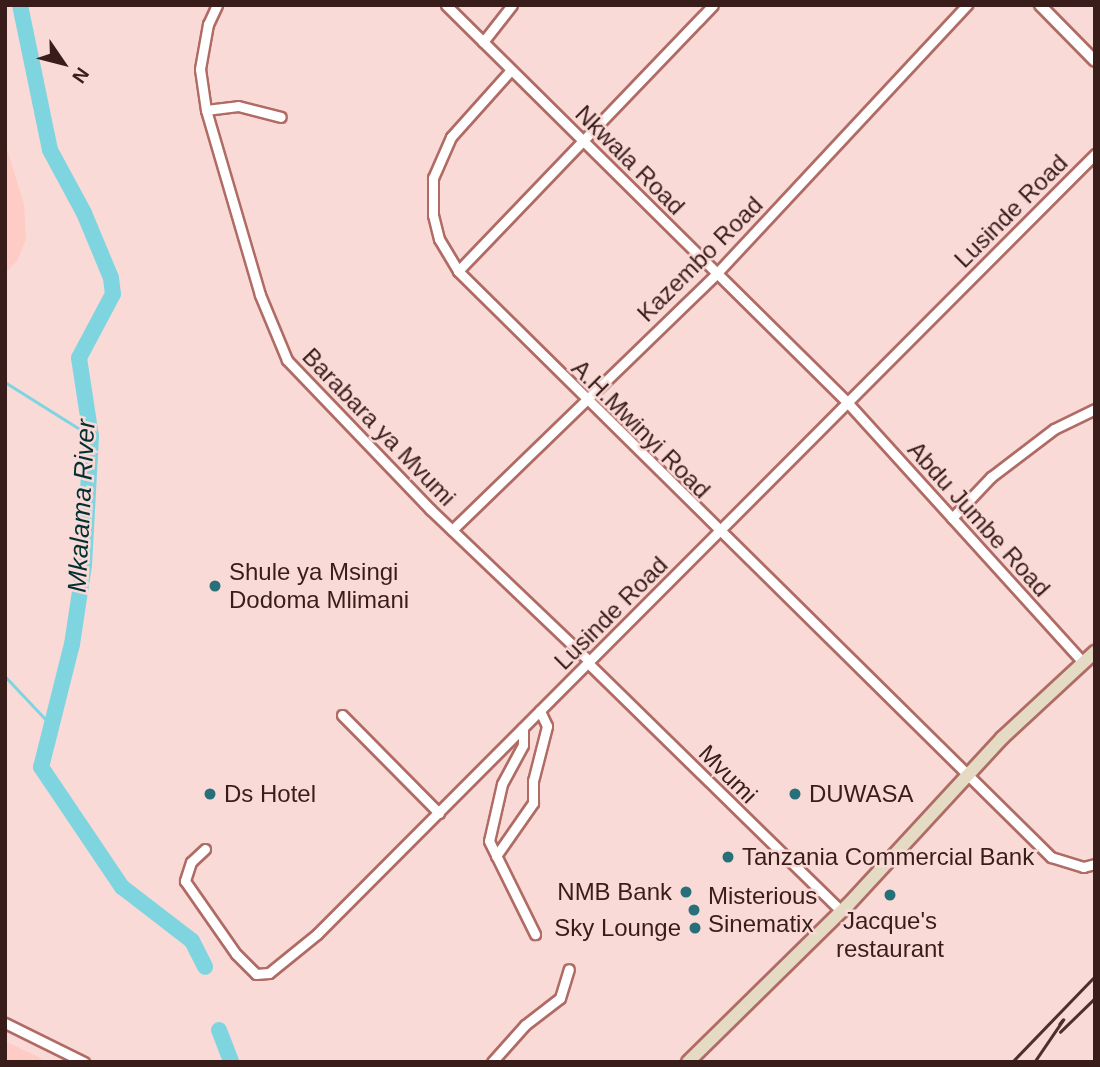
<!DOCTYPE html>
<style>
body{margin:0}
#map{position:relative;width:1100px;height:1067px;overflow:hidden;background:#f9dad6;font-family:Helvetica,sans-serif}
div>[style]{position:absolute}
.built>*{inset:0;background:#ffcbc5}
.stream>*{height:2.5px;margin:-1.25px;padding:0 1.25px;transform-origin:1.25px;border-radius:1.25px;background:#7ed5e0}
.river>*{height:16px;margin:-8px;padding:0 8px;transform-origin:8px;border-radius:8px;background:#7ed5e0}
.roads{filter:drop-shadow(2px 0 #b06b65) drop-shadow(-2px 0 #b06b65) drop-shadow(0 2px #b06b65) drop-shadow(0 -2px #b06b65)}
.minor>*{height:9px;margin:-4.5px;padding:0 4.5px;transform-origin:4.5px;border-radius:4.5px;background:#fff}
.tertiary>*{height:10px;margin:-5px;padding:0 5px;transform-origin:5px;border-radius:5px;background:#fff}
.secondary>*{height:12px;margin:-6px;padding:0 6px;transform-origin:6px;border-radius:6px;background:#e5dbc4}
.rail>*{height:2.5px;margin:-1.25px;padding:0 1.25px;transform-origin:1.25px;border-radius:1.25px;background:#4d302e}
.dots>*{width:19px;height:19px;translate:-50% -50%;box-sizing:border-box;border:4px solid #f9dad6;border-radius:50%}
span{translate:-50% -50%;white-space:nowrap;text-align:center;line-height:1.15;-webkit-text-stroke:5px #f9dad6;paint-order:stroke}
.street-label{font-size:24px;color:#391d1b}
.poi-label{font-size:24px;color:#391d1b}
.left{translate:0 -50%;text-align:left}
.right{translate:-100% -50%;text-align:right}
.water-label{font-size:26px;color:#033034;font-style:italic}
.frame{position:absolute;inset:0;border:7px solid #391d1b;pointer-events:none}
.north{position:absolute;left:28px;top:28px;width:70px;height:70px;-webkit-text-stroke:5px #f9dad6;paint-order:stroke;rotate:125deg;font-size:19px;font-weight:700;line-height:28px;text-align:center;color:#391d1b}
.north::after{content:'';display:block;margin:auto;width:24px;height:32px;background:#391d1b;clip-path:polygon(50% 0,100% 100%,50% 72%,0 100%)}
</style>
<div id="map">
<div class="built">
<i style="clip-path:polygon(5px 143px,24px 204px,26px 239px,17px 261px,5px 273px)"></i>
<i style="clip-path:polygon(5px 1041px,48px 1062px,5px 1062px)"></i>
</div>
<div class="stream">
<i style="left:5px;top:382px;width:102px;rotate:32.1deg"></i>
<i style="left:5px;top:676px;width:70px;rotate:46.7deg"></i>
</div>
<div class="river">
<i style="left:20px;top:5px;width:148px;rotate:78.3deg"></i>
<i style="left:50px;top:150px;width:72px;rotate:61.6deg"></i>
<i style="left:84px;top:213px;width:70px;rotate:67.4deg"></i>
<i style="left:111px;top:278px;width:16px;rotate:83deg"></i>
<i style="left:113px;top:294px;width:72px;rotate:118deg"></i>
<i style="left:79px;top:358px;width:79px;rotate:81.3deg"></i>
<i style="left:91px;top:436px;width:129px;rotate:93.1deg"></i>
<i style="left:84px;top:565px;width:80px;rotate:98.6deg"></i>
<i style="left:72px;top:644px;width:127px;rotate:104.1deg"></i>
<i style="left:41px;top:767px;width:145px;rotate:56deg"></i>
<i style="left:122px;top:887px;width:88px;rotate:37.6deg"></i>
<i style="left:192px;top:941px;width:29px;rotate:63deg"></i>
<i style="left:219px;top:1030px;width:34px;rotate:69deg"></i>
</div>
<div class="roads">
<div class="minor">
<i style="left:217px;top:5px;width:21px;rotate:115deg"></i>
<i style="left:208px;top:24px;width:46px;rotate:100.1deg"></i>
<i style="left:200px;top:69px;width:41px;rotate:81.7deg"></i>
<i style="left:206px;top:110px;width:193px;rotate:73.7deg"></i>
<i style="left:260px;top:295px;width:70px;rotate:67.4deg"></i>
<i style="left:287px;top:360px;width:207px;rotate:46.2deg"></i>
<i style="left:430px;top:509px;width:220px;rotate:43.7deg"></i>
<i style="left:446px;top:5px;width:564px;rotate:44.71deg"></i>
<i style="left:847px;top:402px;width:351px;rotate:47.8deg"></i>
<i style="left:483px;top:42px;width:47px;rotate:-51.9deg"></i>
<i style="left:511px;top:70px;width:90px;rotate:131.8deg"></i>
<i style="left:451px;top:137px;width:45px;rotate:113.7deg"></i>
<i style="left:433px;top:178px;width:37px;rotate:90deg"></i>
<i style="left:433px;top:215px;width:25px;rotate:76deg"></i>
<i style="left:439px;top:239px;width:37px;rotate:59deg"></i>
<i style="left:458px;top:271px;width:834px;rotate:44.66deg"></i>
<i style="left:1051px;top:857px;width:34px;rotate:17deg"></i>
<i style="left:1083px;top:867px;width:12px;rotate:-14deg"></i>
<i style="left:206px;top:110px;width:32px;rotate:-7deg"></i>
<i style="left:238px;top:106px;width:44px;rotate:14.3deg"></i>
<i style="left:458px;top:271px;width:368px;rotate:-46.2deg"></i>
<i style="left:952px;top:518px;width:57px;rotate:-46.4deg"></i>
<i style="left:991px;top:477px;width:79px;rotate:-37.3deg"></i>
<i style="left:1054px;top:429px;width:46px;rotate:-26deg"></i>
<i style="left:452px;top:530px;width:369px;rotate:-44.1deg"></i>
<i style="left:717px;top:273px;width:367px;rotate:-47deg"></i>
<i style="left:588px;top:663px;width:354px;rotate:44.4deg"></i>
<i style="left:342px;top:715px;width:138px;rotate:45.3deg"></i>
<i style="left:523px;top:728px;width:17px;rotate:90deg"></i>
<i style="left:523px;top:745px;width:44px;rotate:118.3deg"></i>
<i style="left:502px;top:784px;width:58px;rotate:102.8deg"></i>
<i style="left:489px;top:841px;width:104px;rotate:63.7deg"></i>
<i style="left:205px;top:849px;width:19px;rotate:137deg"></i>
<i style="left:191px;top:862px;width:20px;rotate:108deg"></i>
<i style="left:185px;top:881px;width:89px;rotate:55.1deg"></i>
<i style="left:236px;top:954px;width:28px;rotate:45deg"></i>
<i style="left:256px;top:974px;width:13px;rotate:-4deg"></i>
<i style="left:269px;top:973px;width:62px;rotate:-39.1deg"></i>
<i style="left:317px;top:934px;width:1102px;rotate:-45.07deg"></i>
<i style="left:496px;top:856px;width:65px;rotate:-55.1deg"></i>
<i style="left:533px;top:803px;width:22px;rotate:-90deg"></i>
<i style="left:533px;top:781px;width:57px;rotate:-75.7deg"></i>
<i style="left:547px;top:726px;width:17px;rotate:-115deg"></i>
<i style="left:5px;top:1023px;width:88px;rotate:26.3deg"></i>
<i style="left:492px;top:1062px;width:50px;rotate:-48.3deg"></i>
<i style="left:525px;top:1025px;width:44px;rotate:-37.6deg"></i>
<i style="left:560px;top:998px;width:30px;rotate:-73deg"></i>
</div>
<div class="tertiary">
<i style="left:1040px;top:5px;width:78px;rotate:45.5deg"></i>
</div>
<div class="secondary">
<i style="left:688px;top:1062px;width:224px;rotate:-44.5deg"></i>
<i style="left:848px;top:905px;width:227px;rotate:-47.3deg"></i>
<i style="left:1002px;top:738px;width:127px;rotate:-42.8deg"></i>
</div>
</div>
<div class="rail">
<i style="left:1060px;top:1032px;width:49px;rotate:-44.2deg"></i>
<i style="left:1035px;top:1061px;width:50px;rotate:-55.7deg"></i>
<i style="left:1063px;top:1020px;width:5px;rotate:127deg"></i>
<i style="left:1012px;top:1062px;width:120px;rotate:-46deg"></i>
</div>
<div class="dots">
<i style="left:215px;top:586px;background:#277079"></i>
<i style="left:210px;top:794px;background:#277079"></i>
<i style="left:795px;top:794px;background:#277079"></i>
<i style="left:728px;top:857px;background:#277079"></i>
<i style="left:686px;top:892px;background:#277079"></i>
<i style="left:890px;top:895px;background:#277079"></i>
<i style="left:694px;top:910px;background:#277079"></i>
<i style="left:695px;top:928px;background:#277079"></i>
</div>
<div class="street-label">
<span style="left:630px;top:160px;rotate:45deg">Nkwala Road</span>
<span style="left:1011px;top:211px;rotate:-45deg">Lusinde Road</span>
<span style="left:700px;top:259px;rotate:-45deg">Kazembo Road</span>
<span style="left:379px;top:427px;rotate:46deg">Barabara ya Mvumi</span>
<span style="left:641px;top:429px;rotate:45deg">A.H.Mwinyi Road</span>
<span style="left:979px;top:519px;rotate:48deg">Abdu Jumbe Road</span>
<span style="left:611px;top:613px;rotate:-45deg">Lusinde Road</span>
<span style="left:728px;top:774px;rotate:45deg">Mvumi</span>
</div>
<div class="poi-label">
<span class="left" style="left:229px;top:586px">Shule ya Msingi<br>Dodoma Mlimani</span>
<span class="left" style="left:224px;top:794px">Ds Hotel</span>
<span class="left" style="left:809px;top:794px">DUWASA</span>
<span class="left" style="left:742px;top:857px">Tanzania Commercial Bank</span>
<span class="right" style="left:672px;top:892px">NMB Bank</span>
<span class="left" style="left:708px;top:910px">Misterious<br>Sinematix</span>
<span style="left:890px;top:935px">Jacque's<br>restaurant</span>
<span class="right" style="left:681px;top:928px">Sky Lounge</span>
</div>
<div class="water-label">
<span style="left:82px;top:506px;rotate:-87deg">Mkalama River</span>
</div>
<div class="frame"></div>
<div class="north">N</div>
</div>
